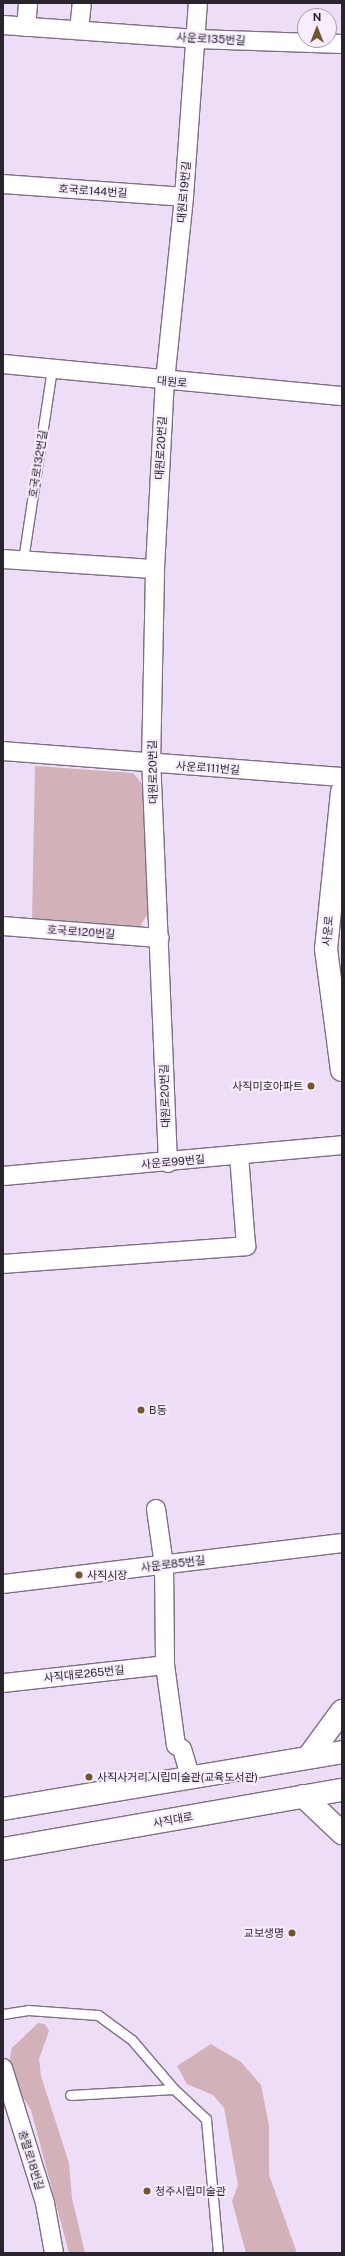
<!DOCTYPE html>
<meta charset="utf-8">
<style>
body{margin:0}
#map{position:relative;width:345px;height:2256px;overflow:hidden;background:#eeddf7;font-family:"Public Sans","Noto Sans KR",sans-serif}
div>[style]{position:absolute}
.green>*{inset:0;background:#d3b1b9}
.roads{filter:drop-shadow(1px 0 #7e6f86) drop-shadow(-1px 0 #7e6f86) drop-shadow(0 1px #7e6f86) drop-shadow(0 -1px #7e6f86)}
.lane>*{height:9px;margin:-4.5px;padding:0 4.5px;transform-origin:4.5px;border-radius:4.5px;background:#fff}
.street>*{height:18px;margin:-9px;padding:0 9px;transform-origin:9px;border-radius:9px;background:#fff}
.secondary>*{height:22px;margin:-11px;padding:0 11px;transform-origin:11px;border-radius:11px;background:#fff}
.dots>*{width:11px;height:11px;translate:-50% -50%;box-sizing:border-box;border:2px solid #f7edfd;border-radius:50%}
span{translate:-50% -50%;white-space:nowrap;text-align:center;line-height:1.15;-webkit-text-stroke:4px #f7edfd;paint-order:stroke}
.street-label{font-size:11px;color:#2a242e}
.poi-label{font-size:11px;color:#2a242e}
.right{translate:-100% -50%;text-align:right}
.left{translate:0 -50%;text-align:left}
.frame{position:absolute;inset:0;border:4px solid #2a242e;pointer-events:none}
.north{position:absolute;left:297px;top:8px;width:40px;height:40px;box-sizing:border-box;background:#f7edfd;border:1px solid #a59daa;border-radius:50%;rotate:0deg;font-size:11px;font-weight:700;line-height:16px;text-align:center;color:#2a242e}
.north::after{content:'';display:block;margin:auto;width:14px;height:18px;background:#725629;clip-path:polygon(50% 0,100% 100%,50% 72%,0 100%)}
</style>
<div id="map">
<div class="green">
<i style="clip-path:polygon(35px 766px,133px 773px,144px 786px,150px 910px,139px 928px,32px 923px)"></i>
<i style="clip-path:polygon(38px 2023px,45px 2024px,49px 2031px,39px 2059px,41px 2076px,69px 2163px,72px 2198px,85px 2253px,69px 2253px,31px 2110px,14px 2083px,9px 2063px,12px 2048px)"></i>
<i style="clip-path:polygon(211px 2044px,241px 2062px,261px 2085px,269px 2125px,269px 2175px,297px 2253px,246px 2253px,232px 2201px,238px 2185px,224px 2108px,213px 2095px,187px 2084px,177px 2066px)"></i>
</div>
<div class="roads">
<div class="lane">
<i style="left:23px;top:560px;width:194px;rotate:-81.4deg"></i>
<i style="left:3px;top:2014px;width:25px;rotate:-9deg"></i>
<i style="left:28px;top:2010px;width:70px;rotate:4.1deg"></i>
<i style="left:98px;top:2015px;width:42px;rotate:36.3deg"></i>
<i style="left:132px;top:2040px;width:65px;rotate:49.4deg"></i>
<i style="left:174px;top:2089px;width:104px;rotate:176.7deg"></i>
<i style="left:174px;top:2089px;width:44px;rotate:43.2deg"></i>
<i style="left:206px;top:2119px;width:135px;rotate:84.9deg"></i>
</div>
<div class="street">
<i style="left:3px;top:25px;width:194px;rotate:4.1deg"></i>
<i style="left:196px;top:39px;width:146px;rotate:2deg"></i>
<i style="left:26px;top:27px;width:24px;rotate:-85deg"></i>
<i style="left:79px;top:30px;width:27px;rotate:-84deg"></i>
<i style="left:3px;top:184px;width:181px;rotate:4.1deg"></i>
<i style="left:3px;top:364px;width:341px;rotate:5.4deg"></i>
<i style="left:3px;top:559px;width:152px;rotate:3.8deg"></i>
<i style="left:3px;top:751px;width:340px;rotate:4.4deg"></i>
<i style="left:3px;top:926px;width:157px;rotate:4.4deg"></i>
<i style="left:168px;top:1163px;width:399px;rotate:-92.4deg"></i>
<i style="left:151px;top:764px;width:195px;rotate:-88.8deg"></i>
<i style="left:155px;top:569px;width:188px;rotate:-87deg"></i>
<i style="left:165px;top:381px;width:185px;rotate:-84.1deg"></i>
<i style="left:184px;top:197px;width:195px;rotate:-85.9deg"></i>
<i style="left:3px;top:1176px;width:340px;rotate:-5.2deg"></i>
<i style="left:3px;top:1264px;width:244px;rotate:-4.2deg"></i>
<i style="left:246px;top:1246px;width:90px;rotate:-94.4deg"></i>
<i style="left:156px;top:1509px;width:57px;rotate:81.9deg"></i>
<i style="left:164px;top:1565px;width:100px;rotate:89.4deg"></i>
<i style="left:165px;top:1665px;width:81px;rotate:82.2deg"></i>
<i style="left:176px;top:1745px;width:7px;rotate:34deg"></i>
<i style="left:182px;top:1749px;width:28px;rotate:73deg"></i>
<i style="left:3px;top:1584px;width:341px;rotate:-6.9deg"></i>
<i style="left:3px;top:1683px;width:163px;rotate:-6.3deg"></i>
<i style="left:3px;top:2068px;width:141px;rotate:72.7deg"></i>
<i style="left:45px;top:2203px;width:51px;rotate:79.8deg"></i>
</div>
<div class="secondary">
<i style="left:342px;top:792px;width:158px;rotate:95.8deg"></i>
<i style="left:326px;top:949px;width:122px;rotate:82.5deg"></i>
<i style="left:309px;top:1756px;width:56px;rotate:-53.7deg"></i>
<i style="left:303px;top:1796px;width:54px;rotate:43.5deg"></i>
<i style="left:3px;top:1809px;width:344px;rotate:-9.5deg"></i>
<i style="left:3px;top:1849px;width:344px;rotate:-9.9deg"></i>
</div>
</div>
<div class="dots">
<i style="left:311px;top:1086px;background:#725629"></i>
<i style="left:141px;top:1410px;background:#725629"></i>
<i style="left:79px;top:1575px;background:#725629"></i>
<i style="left:89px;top:1777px;background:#725629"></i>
<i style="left:292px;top:1933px;background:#725629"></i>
<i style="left:147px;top:2191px;background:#725629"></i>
</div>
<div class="street-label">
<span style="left:211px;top:39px;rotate:3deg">사운로135번길</span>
<span style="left:93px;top:191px;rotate:4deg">호국로144번길</span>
<span style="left:184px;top:192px;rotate:-85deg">대원로19번길</span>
<span style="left:172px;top:382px;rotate:5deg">대원로</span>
<span style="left:161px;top:448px;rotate:-87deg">대원로20번길</span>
<span style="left:38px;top:464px;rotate:-81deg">호국로132번길</span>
<span style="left:208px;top:768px;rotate:4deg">사운로111번길</span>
<span style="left:153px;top:772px;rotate:-91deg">대원로20번길</span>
<span style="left:328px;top:931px;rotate:-85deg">사운로</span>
<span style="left:81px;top:932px;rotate:4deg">호국로120번길</span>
<span style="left:165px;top:1096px;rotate:-92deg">대원로20번길</span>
<span style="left:173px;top:1162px;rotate:-5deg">사운로99번길</span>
<span style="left:173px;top:1564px;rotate:-7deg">사운로85번길</span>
<span style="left:84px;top:1674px;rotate:-6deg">사직대로265번길</span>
<span style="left:173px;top:1820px;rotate:-10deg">사직대로</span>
<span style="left:31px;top:2160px;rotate:73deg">충렬로18번길</span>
</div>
<div class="poi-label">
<span class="right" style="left:303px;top:1086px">사직미호아파트</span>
<span class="left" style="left:149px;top:1410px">B동</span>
<span class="left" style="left:87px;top:1575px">사직시장</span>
<span class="left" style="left:97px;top:1777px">사직사거리.시립미술관(교육도서관)</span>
<span class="right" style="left:284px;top:1933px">교보생명</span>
<span class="left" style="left:155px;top:2191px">청주시립미술관</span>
</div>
<div class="frame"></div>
<div class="north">N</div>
</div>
